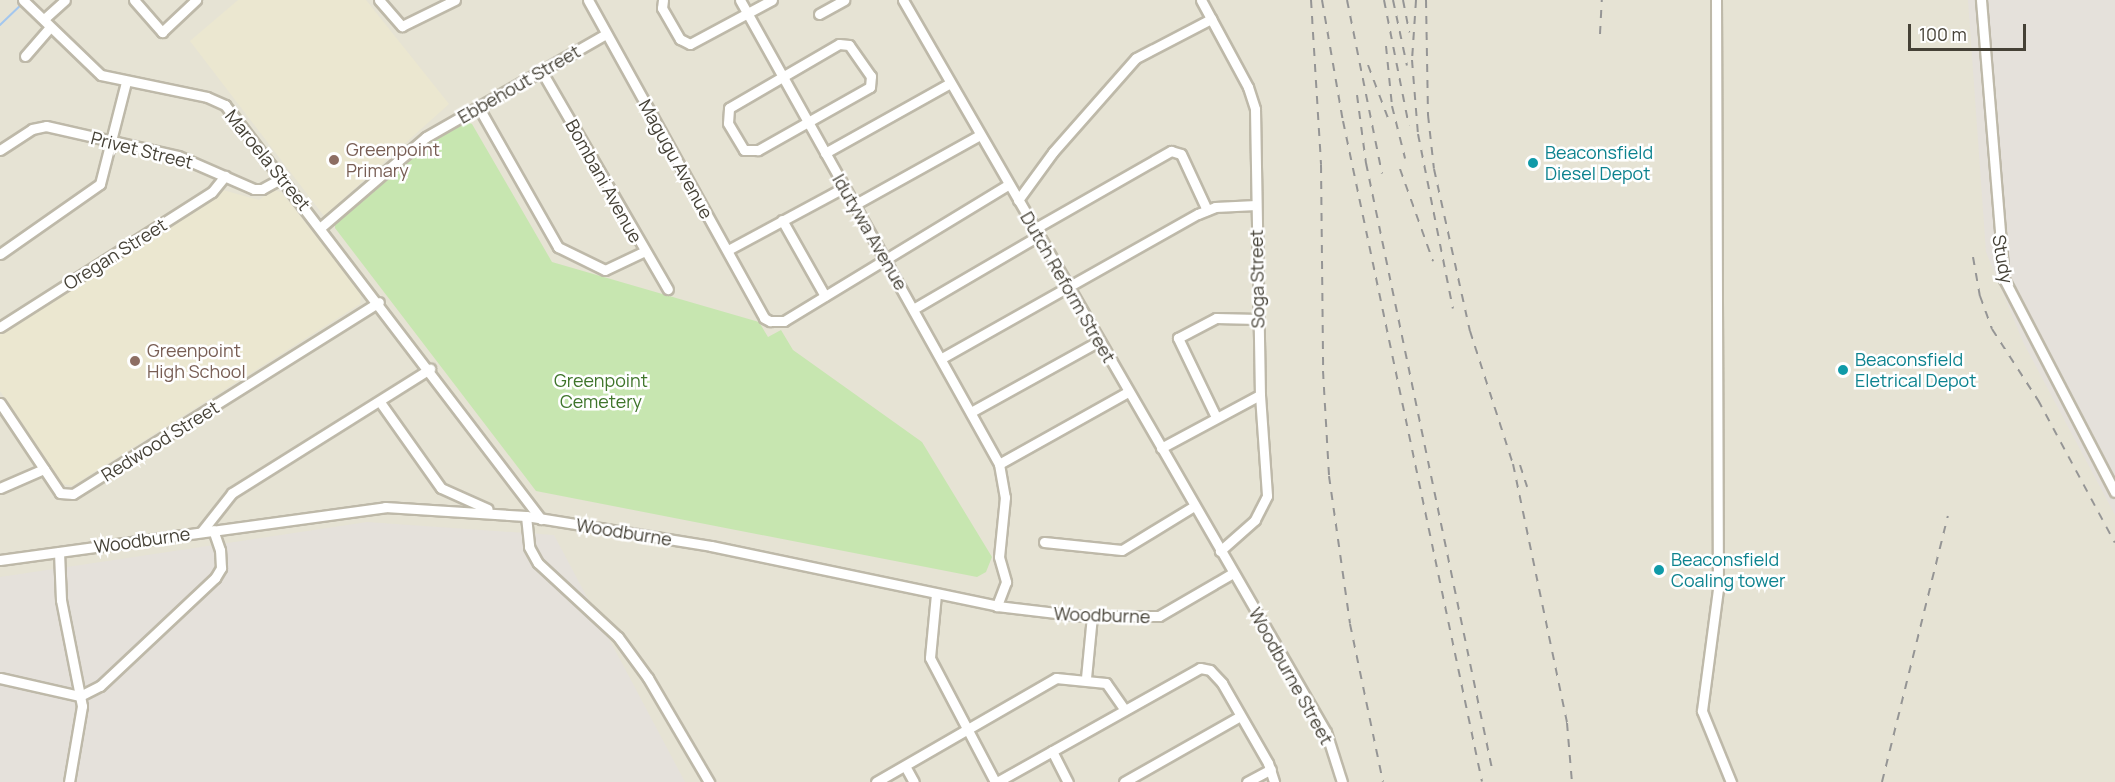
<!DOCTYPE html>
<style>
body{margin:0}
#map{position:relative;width:2115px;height:782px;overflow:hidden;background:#f2f0e6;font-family:Manrope,sans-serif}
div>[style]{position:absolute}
.residential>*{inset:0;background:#e6e3d4}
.industrial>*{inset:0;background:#e5e1db}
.education>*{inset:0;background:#ebe7d0}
.green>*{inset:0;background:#c7e6b0}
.stream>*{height:2px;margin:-1px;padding:0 1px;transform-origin:1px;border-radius:1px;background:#a4c7ee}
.roads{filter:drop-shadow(2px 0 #beb9a9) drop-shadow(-2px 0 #beb9a9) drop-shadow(0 2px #beb9a9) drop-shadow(0 -2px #beb9a9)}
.street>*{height:9px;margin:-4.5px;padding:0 4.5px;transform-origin:4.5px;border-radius:4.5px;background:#fff}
.rail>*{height:2px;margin-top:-1px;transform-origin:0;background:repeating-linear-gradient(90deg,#959595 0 8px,transparent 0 16px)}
.dots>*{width:16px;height:16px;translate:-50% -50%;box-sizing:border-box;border:3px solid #fff;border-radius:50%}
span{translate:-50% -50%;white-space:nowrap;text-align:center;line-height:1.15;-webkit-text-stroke:5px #fff;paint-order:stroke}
.street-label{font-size:18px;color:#454136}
.education-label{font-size:18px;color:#785e54}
.left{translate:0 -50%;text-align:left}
.culture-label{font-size:18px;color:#0d838f}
.park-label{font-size:18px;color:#3f752b}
.scale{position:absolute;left:1908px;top:24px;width:118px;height:27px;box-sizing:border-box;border:3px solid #454136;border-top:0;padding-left:8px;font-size:18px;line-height:21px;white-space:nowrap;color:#454136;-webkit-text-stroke:4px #fff;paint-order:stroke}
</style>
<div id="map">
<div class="residential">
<i style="clip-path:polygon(0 0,2115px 0,2115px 782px,0 782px)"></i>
</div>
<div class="industrial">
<i style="clip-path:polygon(1968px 0,2115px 0,2115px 515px,2024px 344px,1986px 252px)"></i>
<i style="clip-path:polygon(367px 522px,554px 535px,685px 782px,0 782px,0 577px)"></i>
</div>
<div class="education">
<i style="clip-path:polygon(238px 0,366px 0,449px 104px,324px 216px,190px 41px)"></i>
<i style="clip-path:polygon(223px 190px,259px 200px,273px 190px,281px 192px,361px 293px,360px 304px,72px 486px,63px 484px,0 391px,0 331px)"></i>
</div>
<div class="green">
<i style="clip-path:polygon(465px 121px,472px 124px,552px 262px,759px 322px,768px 337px,781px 330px,793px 350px,922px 442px,992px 557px,986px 572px,977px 577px,536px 491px,335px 228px,335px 221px,416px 148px)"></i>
</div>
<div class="stream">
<i style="left:0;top:25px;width:30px;rotate:-44deg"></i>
</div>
<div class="roads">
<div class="street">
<i style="left:23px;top:0;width:108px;rotate:43.9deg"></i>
<i style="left:101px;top:75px;width:108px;rotate:11.7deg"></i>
<i style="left:207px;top:97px;width:20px;rotate:24deg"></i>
<i style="left:225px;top:105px;width:521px;rotate:52.65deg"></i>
<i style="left:134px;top:0;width:43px;rotate:48.8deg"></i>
<i style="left:162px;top:32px;width:47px;rotate:-43.3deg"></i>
<i style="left:379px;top:0;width:35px;rotate:49deg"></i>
<i style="left:402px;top:26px;width:59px;rotate:-26.1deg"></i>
<i style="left:588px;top:0;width:363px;rotate:61deg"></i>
<i style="left:764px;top:318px;width:7px;rotate:27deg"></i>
<i style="left:770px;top:321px;width:14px"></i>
<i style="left:784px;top:321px;width:263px;rotate:-31.3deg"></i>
<i style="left:663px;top:0;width:8px;rotate:97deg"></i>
<i style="left:662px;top:8px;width:36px;rotate:60deg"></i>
<i style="left:680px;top:39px;width:11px;rotate:27deg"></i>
<i style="left:690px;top:44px;width:93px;rotate:-28.2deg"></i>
<i style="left:740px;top:0;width:531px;rotate:60.83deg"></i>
<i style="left:999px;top:464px;width:34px;rotate:80deg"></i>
<i style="left:1005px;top:497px;width:60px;rotate:95.7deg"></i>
<i style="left:999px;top:557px;width:26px;rotate:74deg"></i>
<i style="left:1006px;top:582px;width:26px;rotate:111deg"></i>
<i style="left:903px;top:0;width:845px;rotate:59.98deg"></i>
<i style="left:1326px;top:732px;width:52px;rotate:72.3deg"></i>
<i style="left:1201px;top:0;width:99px;rotate:61.6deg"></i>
<i style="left:1248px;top:87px;width:23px;rotate:72deg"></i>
<i style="left:1255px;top:109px;width:286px;rotate:89deg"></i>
<i style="left:1260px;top:395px;width:101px;rotate:86deg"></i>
<i style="left:1267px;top:496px;width:27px;rotate:117deg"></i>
<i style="left:1255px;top:520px;width:47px;rotate:138.5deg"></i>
<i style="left:1716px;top:0;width:589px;rotate:89.81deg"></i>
<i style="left:1718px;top:589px;width:123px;rotate:97.5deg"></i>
<i style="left:1702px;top:711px;width:77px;rotate:67.8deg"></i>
<i style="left:1981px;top:0;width:280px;rotate:85.3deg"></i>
<i style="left:2004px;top:279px;width:240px;rotate:62.5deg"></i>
<i style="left:819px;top:14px;width:29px;rotate:-29deg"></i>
<i style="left:44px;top:19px;width:28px;rotate:-42deg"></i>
<i style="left:839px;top:44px;width:10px;rotate:6deg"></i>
<i style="left:849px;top:45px;width:38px;rotate:55deg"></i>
<i style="left:871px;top:76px;width:11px;rotate:95deg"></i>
<i style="left:870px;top:87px;width:129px;rotate:150.6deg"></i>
<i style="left:758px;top:150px;width:14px;rotate:180deg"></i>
<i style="left:744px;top:150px;width:31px;rotate:-121deg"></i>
<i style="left:728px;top:123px;width:15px;rotate:-86deg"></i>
<i style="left:729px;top:108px;width:127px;rotate:-30.2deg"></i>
<i style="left:25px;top:56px;width:38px;rotate:-49deg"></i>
<i style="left:542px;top:72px;width:251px;rotate:59.9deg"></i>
<i style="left:479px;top:108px;width:160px;rotate:60.4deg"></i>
<i style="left:558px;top:247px;width:52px;rotate:26.1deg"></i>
<i style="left:605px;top:270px;width:42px;rotate:-25.3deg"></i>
<i style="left:0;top:150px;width:38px;rotate:-33deg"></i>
<i style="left:32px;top:129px;width:14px;rotate:-12deg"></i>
<i style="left:46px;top:126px;width:135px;rotate:12.8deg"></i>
<i style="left:178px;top:156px;width:83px;rotate:23.5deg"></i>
<i style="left:254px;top:189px;width:8px"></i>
<i style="left:262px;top:189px;width:23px;rotate:-29deg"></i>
<i style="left:825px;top:153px;width:143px;rotate:-29.2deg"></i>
<i style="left:1018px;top:200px;width:59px;rotate:-53.9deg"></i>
<i style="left:1053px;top:152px;width:125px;rotate:-48.6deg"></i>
<i style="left:1136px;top:58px;width:85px;rotate:-27.5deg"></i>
<i style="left:854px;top:205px;width:144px;rotate:-29.1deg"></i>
<i style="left:782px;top:220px;width:87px;rotate:60.5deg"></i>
<i style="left:321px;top:227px;width:138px;rotate:-40.6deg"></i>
<i style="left:426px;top:137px;width:207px;rotate:-29.8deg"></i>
<i style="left:1034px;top:229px;width:158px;rotate:-29.7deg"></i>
<i style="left:1171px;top:151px;width:10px;rotate:17deg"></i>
<i style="left:1181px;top:154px;width:62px;rotate:65.1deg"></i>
<i style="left:728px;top:250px;width:131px;rotate:-28.3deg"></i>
<i style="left:0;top:254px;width:122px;rotate:-35deg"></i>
<i style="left:100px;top:184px;width:105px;rotate:-75.7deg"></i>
<i style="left:915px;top:308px;width:143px;rotate:-30.3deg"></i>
<i style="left:0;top:327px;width:251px;rotate:-32.5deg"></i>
<i style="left:212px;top:192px;width:21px;rotate:-51deg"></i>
<i style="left:942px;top:358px;width:294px;rotate:-29.4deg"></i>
<i style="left:1198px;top:214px;width:18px;rotate:-22deg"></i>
<i style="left:1215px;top:207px;width:41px;rotate:-2.8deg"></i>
<i style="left:380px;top:402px;width:105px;rotate:54.7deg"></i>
<i style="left:441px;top:488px;width:51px;rotate:24.1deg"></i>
<i style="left:0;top:403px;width:108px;rotate:56.3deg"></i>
<i style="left:60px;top:493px;width:13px;rotate:4deg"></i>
<i style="left:73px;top:494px;width:361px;rotate:-32.1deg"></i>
<i style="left:971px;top:412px;width:146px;rotate:-29deg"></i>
<i style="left:1216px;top:417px;width:88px;rotate:-115.7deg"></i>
<i style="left:1178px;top:338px;width:43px;rotate:-27.8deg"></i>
<i style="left:1216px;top:318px;width:42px;rotate:1.4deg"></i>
<i style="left:1161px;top:448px;width:112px;rotate:-28.2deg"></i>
<i style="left:999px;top:464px;width:148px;rotate:-29.2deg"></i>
<i style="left:0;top:488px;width:48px;rotate:-23.4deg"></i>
<i style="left:526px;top:516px;width:31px;rotate:84deg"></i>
<i style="left:529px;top:547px;width:18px;rotate:61deg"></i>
<i style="left:538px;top:563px;width:109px;rotate:42.8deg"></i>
<i style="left:618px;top:637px;width:51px;rotate:53.8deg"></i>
<i style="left:648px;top:678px;width:121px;rotate:59.6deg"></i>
<i style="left:202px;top:531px;width:48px;rotate:-51.7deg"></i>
<i style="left:232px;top:493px;width:234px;rotate:-32.1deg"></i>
<i style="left:1044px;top:542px;width:78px;rotate:5.9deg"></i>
<i style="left:1122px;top:550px;width:84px;rotate:-31.4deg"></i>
<i style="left:59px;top:552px;width:48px;rotate:87.6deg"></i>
<i style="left:61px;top:600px;width:108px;rotate:78.8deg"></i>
<i style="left:82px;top:706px;width:77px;rotate:99.7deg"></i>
<i style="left:0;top:560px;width:389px;rotate:-7.8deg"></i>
<i style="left:385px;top:507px;width:141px;rotate:3.7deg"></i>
<i style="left:526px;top:516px;width:187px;rotate:9.2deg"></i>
<i style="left:711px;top:546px;width:292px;rotate:11.8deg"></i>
<i style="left:997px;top:606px;width:85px;rotate:6.8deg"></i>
<i style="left:1081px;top:616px;width:78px"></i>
<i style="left:1159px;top:616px;width:86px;rotate:-30.2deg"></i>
<i style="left:936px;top:594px;width:64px;rotate:95.4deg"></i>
<i style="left:930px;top:658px;width:140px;rotate:62.3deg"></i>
<i style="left:0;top:678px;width:82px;rotate:12.7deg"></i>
<i style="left:80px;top:696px;width:22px;rotate:-27deg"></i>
<i style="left:100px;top:686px;width:158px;rotate:-43.2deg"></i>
<i style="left:215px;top:578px;width:12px;rotate:-59deg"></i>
<i style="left:221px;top:568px;width:18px;rotate:-93deg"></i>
<i style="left:220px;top:550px;width:21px;rotate:-109deg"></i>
<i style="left:1086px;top:678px;width:62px;rotate:-84.5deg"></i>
<i style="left:1052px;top:751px;width:35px;rotate:63deg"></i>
<i style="left:905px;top:766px;width:18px;rotate:61deg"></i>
<i style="left:876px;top:782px;width:208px;rotate:-30deg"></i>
<i style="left:1056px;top:678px;width:50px;rotate:5.7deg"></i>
<i style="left:1106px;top:683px;width:32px;rotate:55deg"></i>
<i style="left:997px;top:782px;width:233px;rotate:-29.3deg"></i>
<i style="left:1200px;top:668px;width:10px;rotate:11deg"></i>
<i style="left:1210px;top:670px;width:18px;rotate:47deg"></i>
<i style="left:1222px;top:683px;width:92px;rotate:60.1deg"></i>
<i style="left:1268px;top:763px;width:20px;rotate:72deg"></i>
<i style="left:1124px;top:782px;width:133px;rotate:-29.6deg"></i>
<i style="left:1247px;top:782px;width:27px;rotate:-28deg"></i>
</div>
</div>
<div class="rail">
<i style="left:1311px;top:0;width:165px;rotate:86.5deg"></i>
<i style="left:1321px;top:165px;width:206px;rotate:89.4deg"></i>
<i style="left:1323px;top:371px;width:105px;rotate:86.7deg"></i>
<i style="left:1329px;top:476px;width:149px;rotate:81.9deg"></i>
<i style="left:1350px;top:624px;width:161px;rotate:78.2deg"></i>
<i style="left:1322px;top:0;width:123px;rotate:80.2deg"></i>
<i style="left:1343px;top:121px;width:675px;rotate:78.12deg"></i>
<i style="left:1347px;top:0;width:177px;rotate:78.6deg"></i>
<i style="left:1384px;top:0;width:128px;rotate:78.8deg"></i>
<i style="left:1393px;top:0;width:67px;rotate:78deg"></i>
<i style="left:1403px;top:0;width:33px;rotate:79deg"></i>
<i style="left:1416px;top:0;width:60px;rotate:93.8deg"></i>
<i style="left:1412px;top:60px;width:74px;rotate:85.4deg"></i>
<i style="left:1418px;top:134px;width:178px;rotate:78.7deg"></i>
<i style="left:1426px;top:0;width:115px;rotate:89deg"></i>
<i style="left:1428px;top:115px;width:54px;rotate:83.7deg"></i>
<i style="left:1434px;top:169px;width:166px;rotate:77.5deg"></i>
<i style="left:1470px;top:331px;width:140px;rotate:72.1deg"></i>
<i style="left:1513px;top:464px;width:265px;rotate:78.2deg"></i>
<i style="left:1567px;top:723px;width:59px;rotate:85.2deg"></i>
<i style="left:1600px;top:34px;width:34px;rotate:-87deg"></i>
<i style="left:1386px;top:46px;width:60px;rotate:84.3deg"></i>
<i style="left:1392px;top:106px;width:54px;rotate:76deg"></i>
<i style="left:1368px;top:65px;width:60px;rotate:69.4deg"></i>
<i style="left:1357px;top:95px;width:69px;rotate:82.5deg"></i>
<i style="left:1366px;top:163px;width:619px;rotate:78.25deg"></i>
<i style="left:1400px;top:169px;width:98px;rotate:70.3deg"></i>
<i style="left:1973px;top:257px;width:40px;rotate:80deg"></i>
<i style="left:1980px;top:296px;width:35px;rotate:70deg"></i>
<i style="left:1992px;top:329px;width:85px;rotate:57.1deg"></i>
<i style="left:2038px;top:400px;width:162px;rotate:61.7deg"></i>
<i style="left:1520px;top:465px;width:23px;rotate:72deg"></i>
<i style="left:1882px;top:782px;width:274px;rotate:-76.1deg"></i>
</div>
<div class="dots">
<i style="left:334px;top:160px;background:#8d6e63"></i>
<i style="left:1533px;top:163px;background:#0f9aa8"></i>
<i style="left:135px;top:361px;background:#8d6e63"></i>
<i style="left:1843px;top:370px;background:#0f9aa8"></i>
<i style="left:1659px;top:570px;background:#0f9aa8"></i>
</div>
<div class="street-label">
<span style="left:519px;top:84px;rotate:-30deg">Ebbehout Street</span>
<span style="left:142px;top:150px;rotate:14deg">Privet Street</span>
<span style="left:676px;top:159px;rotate:61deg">Magugu Avenue</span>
<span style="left:268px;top:160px;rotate:51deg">Maroela Street</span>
<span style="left:604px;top:181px;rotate:61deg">Bombani Avenue</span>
<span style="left:870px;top:232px;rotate:60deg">Idutywa Avenue</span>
<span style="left:115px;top:254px;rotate:-32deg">Oregan Street</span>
<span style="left:2003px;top:259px;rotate:80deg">Study</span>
<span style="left:1257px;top:279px;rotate:-91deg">Soga Street</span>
<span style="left:1068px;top:287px;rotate:60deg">Dutch Reform Street</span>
<span style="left:160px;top:441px;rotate:-32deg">Redwood Street</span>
<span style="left:624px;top:532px;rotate:9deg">Woodburne</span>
<span style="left:142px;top:540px;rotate:-8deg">Woodburne</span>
<span style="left:1102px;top:615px;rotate:2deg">Woodburne</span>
<span style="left:1291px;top:676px;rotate:61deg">Woodburne Street</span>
</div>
<div class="education-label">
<span class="left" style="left:346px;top:160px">Greenpoint<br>Primary</span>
<span class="left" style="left:147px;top:361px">Greenpoint<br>High School</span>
</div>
<div class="culture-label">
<span class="left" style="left:1545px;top:163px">Beaconsfield<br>Diesel Depot</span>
<span class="left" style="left:1855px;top:370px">Beaconsfield<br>Eletrical Depot</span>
<span class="left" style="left:1671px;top:570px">Beaconsfield<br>Coaling tower</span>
</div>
<div class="park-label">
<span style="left:601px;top:391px">Greenpoint<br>Cemetery</span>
</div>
<div class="scale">100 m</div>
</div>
